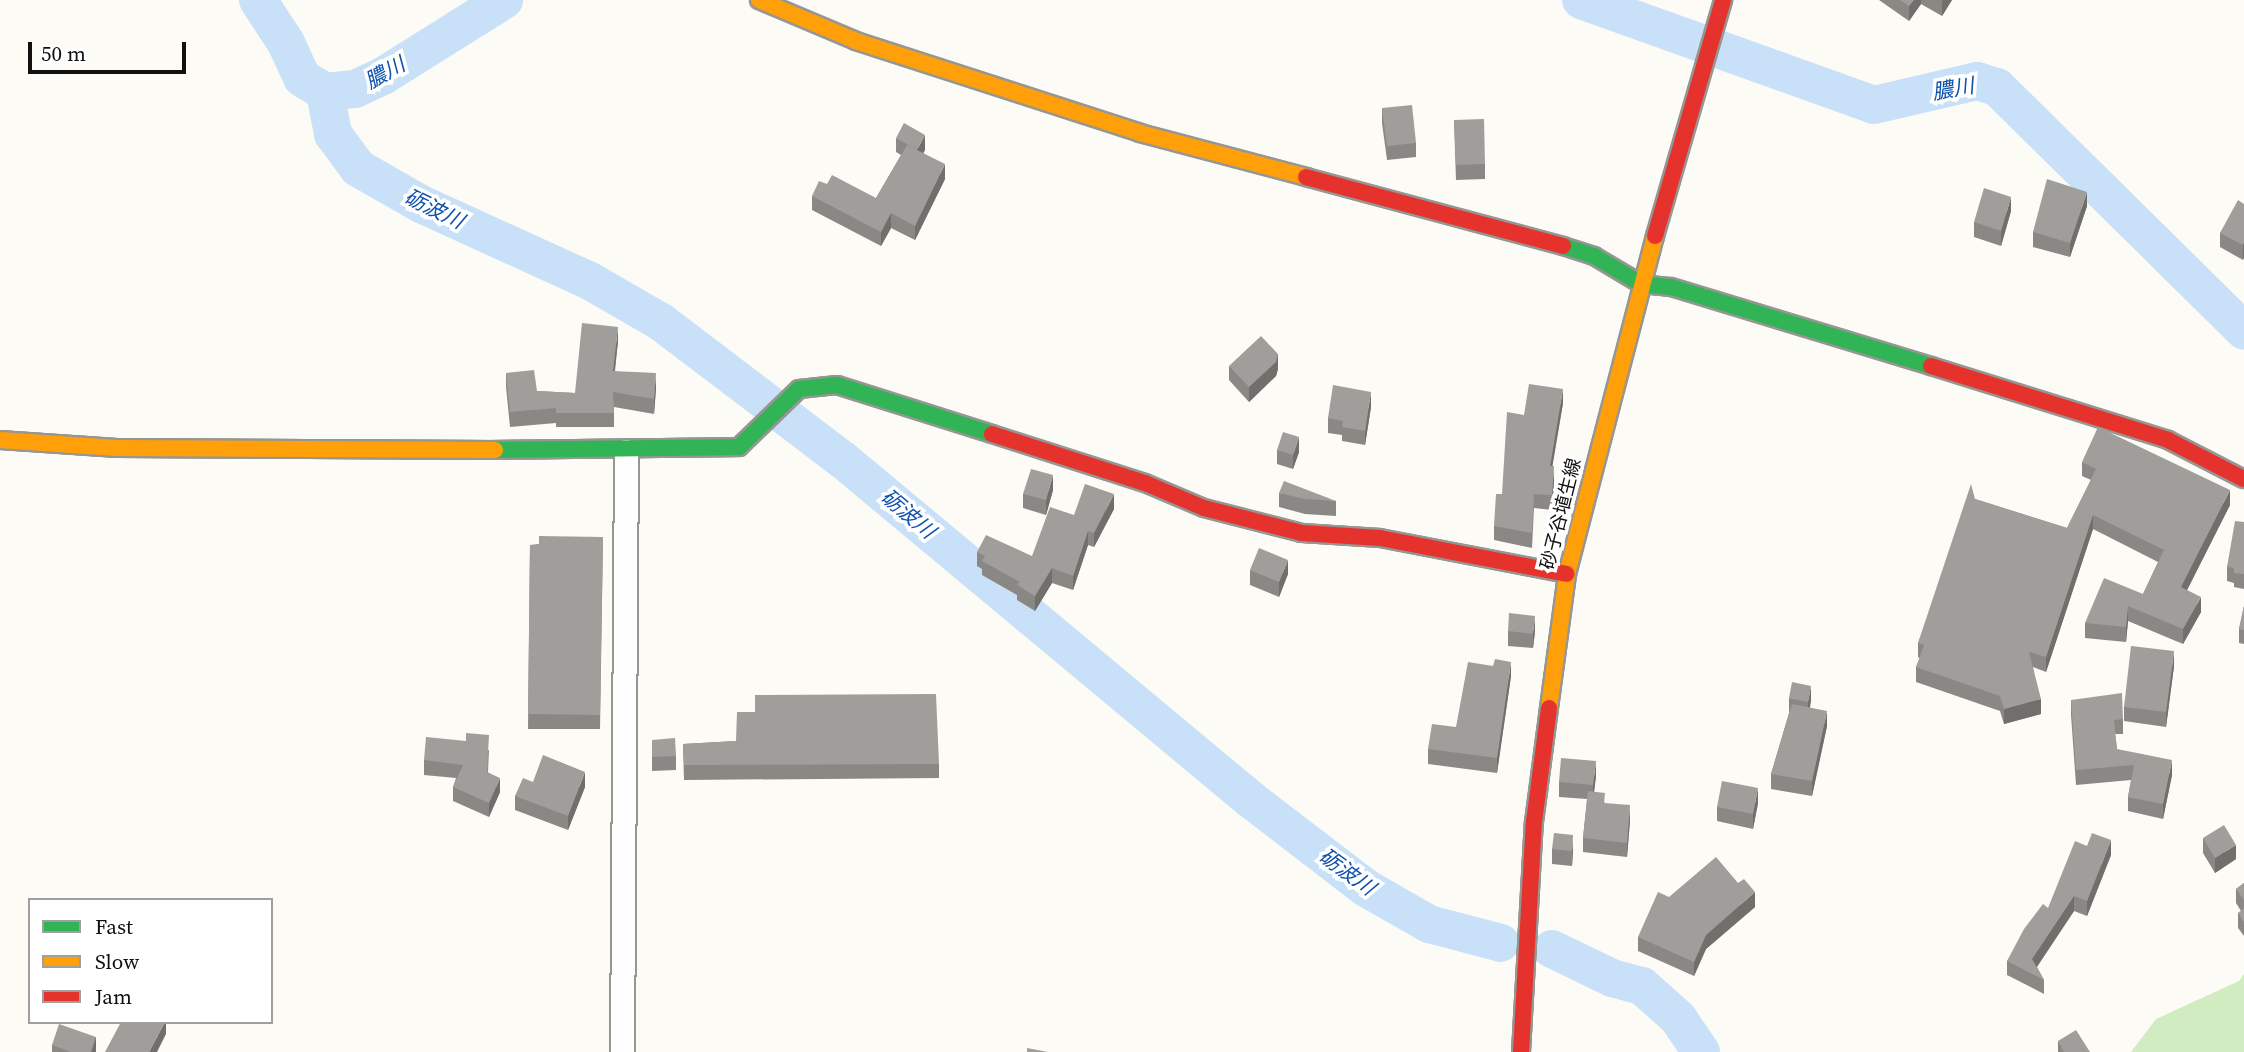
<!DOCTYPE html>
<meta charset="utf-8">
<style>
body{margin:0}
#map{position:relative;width:2244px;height:1052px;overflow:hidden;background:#fcfbf5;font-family:"Source Serif 4","Noto Sans JP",serif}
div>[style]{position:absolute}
.forest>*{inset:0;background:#d1ecc1}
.river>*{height:38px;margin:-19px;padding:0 19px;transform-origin:19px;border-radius:19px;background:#c9e1f8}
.roads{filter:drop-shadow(2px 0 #969693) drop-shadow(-2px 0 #969693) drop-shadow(0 2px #969693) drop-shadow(0 -2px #969693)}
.street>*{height:23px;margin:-11.5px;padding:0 11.5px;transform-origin:11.5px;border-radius:11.5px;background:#fffefe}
.fast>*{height:16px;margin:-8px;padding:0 8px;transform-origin:8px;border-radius:8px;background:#30b455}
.slow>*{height:16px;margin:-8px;padding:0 8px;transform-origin:8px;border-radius:8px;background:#ff9f0a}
.jam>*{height:16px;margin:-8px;padding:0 8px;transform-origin:8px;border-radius:8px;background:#e5322d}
.wall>*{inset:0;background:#8a8884}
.shaded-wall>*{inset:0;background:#706f6c}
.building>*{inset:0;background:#a09e9a}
span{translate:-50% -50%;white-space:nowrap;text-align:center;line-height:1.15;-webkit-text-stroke:7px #fff;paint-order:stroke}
.street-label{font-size:19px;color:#101010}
.water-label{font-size:21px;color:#0f51ab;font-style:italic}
.legend{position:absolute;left:28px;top:898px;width:245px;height:126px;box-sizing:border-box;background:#fff;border:2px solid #9f9f9f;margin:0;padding:9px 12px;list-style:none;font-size:21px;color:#101010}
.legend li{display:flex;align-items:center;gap:14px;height:35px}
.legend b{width:35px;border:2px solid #9f9f9f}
.scale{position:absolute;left:28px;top:42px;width:158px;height:32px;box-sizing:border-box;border:4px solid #101010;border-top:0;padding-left:9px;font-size:21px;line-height:24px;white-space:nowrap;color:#101010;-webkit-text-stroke:5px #fff;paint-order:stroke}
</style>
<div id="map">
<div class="forest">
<i style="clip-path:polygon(2244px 974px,2244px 1052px,2131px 1052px,2156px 1019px,2239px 981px)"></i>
</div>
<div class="river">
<i style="left:258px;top:0;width:51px;rotate:56.9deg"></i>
<i style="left:286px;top:43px;width:38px;rotate:65deg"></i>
<i style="left:302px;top:78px;width:27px;rotate:31deg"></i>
<i style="left:325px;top:92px;width:30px;rotate:-6deg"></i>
<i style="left:355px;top:89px;width:31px;rotate:-25deg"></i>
<i style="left:383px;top:76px;width:143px;rotate:-32.1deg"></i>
<i style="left:1581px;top:0;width:311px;rotate:19.7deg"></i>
<i style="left:1874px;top:105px;width:106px;rotate:-13.1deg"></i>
<i style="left:1977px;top:81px;width:21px;rotate:17deg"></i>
<i style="left:1997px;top:87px;width:347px;rotate:44.6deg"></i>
<i style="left:325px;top:92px;width:43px;rotate:79.2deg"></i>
<i style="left:333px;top:134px;width:42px;rotate:53.7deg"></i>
<i style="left:358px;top:168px;width:73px;rotate:29.7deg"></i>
<i style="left:421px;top:204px;width:186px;rotate:24.5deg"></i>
<i style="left:590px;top:281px;width:82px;rotate:30deg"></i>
<i style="left:661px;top:322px;width:228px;rotate:37.2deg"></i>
<i style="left:843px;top:460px;width:530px;rotate:39.79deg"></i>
<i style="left:1250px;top:799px;width:146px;rotate:37.5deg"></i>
<i style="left:1366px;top:888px;width:73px;rotate:29.7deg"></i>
<i style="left:1429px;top:924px;width:74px;rotate:14.8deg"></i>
<i style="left:1552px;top:949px;width:67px;rotate:25.8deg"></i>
<i style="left:1612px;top:978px;width:31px;rotate:15deg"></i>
<i style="left:1642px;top:986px;width:48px;rotate:41.6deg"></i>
<i style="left:1678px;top:1018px;width:41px;rotate:55.9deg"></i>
</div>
<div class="roads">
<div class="street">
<i style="left:622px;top:1052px;width:601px;rotate:-89.62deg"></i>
</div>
<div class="fast">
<i style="left:1563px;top:246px;width:33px;rotate:18deg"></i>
<i style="left:1594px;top:256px;width:55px;rotate:30.8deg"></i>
<i style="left:1641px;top:284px;width:30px;rotate:6deg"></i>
<i style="left:1671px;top:287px;width:272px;rotate:16.9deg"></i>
<i style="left:495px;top:450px;width:244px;rotate:-0.7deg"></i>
<i style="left:739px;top:447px;width:83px;rotate:-44deg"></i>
<i style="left:799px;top:389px;width:38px;rotate:-6deg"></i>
<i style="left:837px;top:385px;width:163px;rotate:17.5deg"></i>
</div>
<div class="slow">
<i style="left:759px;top:0;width:105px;rotate:22.9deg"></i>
<i style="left:856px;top:41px;width:299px;rotate:17.9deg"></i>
<i style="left:1140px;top:133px;width:172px;rotate:14.8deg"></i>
<i style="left:0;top:440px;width:117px;rotate:3.9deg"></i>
<i style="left:117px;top:448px;width:378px;rotate:0.3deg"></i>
<i style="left:1549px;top:708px;width:135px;rotate:-82.3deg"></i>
<i style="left:1567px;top:574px;width:349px;rotate:-75.4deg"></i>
</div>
<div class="jam">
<i style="left:1306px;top:177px;width:266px;rotate:15deg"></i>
<i style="left:1655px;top:236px;width:246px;rotate:-73.9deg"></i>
<i style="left:1931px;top:366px;width:248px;rotate:17.3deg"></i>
<i style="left:2168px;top:440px;width:85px;rotate:27.2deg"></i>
<i style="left:992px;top:434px;width:161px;rotate:17.8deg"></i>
<i style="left:1145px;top:483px;width:64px;rotate:23deg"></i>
<i style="left:1204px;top:508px;width:101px;rotate:14.3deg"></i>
<i style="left:1302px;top:533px;width:78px;rotate:3.7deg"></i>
<i style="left:1380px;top:538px;width:190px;rotate:10.9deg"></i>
<i style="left:1521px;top:1052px;width:230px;rotate:-86.8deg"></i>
<i style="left:1534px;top:822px;width:115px;rotate:-82.5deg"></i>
</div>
</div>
<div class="wall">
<i style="clip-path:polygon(1879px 0,1952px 0,1942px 16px,1921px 4px,1909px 21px)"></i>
<i style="clip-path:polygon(1382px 108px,1416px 143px,1416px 157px,1387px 160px,1382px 123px)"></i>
<i style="clip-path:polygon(1454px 120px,1485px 164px,1485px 179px,1456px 180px)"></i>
<i style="clip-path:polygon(896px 138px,925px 150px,923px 153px,945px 179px,915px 240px,891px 228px,881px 246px,812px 210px,812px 196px,876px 198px,901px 155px,896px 152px)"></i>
<i style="clip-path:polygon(2244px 204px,2244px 257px,2243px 260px,2220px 247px,2220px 233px)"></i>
<i style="clip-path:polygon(2087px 206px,2070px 257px,2033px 247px,2033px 232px)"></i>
<i style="clip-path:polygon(2011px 211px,2001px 246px,1974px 237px,1974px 222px)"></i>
<i style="clip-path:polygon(618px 341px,615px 371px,656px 388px,654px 414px,614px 407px,614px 427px,556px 427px,556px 423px,510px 427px,506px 387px,506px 373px,537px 391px,575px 393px)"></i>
<i style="clip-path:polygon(1229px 366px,1278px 369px,1276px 376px,1249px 402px,1229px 380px)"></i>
<i style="clip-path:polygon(1563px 403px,1552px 466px,1554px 481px,1552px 510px,1534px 508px,1532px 548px,1494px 540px,1494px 526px,1524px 415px)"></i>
<i style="clip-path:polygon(1371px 407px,1365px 445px,1342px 441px,1342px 435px,1328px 433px,1328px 418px)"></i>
<i style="clip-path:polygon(1277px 450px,1299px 452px,1293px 469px,1277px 464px)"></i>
<i style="clip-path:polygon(2082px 462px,2230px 505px,2187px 590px,2201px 612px,2183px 644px,2128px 621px,2126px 642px,2085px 638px,2085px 623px,2143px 594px,2158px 562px,2093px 529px,2046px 672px,2033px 667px,2041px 714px,2004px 724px,2000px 711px,1916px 682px,1916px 667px,1920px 658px,1918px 657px,1918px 643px,1975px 499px,2067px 528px,2091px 480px,2082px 476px)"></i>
<i style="clip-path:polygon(1053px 490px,1046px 515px,1023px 508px,1023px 494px)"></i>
<i style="clip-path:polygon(1279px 493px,1336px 501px,1336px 516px,1305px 514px,1279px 507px)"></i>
<i style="clip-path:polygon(1114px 509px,1094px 547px,1088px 545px,1073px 590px,1052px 583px,1035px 611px,1017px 600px,1017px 595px,982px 575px,982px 569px,977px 566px,977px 552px,1032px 556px,1074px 515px)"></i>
<i style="clip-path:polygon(2244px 522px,2244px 589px,2234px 587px,2234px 583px,2227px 581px,2227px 567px)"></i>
<i style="clip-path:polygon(603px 537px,600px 729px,528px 729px,530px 545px)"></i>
<i style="clip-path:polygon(1250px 570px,1288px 574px,1279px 597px,1250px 585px)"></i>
<i style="clip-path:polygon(2244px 606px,2244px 644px,2239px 643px,2239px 629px)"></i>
<i style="clip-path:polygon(1508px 631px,1535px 631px,1533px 648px,1508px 646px)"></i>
<i style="clip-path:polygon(2174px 666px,2166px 727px,2124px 721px,2124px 707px)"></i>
<i style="clip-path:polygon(1511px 676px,1497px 773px,1428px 764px,1428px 749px,1456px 727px)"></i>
<i style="clip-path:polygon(1789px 698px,1811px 700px,1810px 708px,1827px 726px,1812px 796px,1771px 789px,1771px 774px,1789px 713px)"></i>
<i style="clip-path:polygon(2071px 700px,2123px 719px,2123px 734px,2115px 734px,2117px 749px,2172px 775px,2163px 819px,2128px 811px,2128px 797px,2131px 780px,2076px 785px,2071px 715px)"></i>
<i style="clip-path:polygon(652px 740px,676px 756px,676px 770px,652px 771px)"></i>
<i style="clip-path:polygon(736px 741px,939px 764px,939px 778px,684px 780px,683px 744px)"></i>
<i style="clip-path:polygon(489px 750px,488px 772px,500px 792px,489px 817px,453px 801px,453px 787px,456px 778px,424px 775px,424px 760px)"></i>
<i style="clip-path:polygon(1596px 776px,1594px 792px,1605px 803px,1630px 820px,1627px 857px,1583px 852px,1583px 838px,1587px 799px,1559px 797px,1559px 782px)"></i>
<i style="clip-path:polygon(533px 782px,585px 787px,568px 830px,515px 810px,515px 796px)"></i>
<i style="clip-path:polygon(1758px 803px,1753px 829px,1717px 821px,1717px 807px)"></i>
<i style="clip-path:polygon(2203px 838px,2236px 859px,2215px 873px,2203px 853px)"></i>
<i style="clip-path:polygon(1552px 849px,1573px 849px,1572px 866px,1552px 864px)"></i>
<i style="clip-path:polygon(2111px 855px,2087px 916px,2074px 911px,2037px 967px,2044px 980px,2044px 994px,2007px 975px,2007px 961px)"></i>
<i style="clip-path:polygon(2244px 883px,2244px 936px,2238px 928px,2238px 913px,2241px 911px,2236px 903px,2236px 889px)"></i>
<i style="clip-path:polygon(1669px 897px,1755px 907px,1706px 949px,1694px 976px,1638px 951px,1638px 937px)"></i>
<i style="clip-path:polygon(96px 1037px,96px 1052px,52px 1052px,52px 1045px)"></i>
<i style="clip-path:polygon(2058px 1041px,2090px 1052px,2058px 1052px)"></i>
</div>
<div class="shaded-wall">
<i style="clip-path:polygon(1914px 0,1921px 0,1921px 4px,1909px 21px,1909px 6px)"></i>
<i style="clip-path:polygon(1943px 0,1952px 0,1942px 16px,1942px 2px)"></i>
<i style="clip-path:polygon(925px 135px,925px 150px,917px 164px,917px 150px)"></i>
<i style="clip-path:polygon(945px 164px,945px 179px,915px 240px,915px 226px)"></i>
<i style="clip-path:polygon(2087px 192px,2087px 206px,2070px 257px,2070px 243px)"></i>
<i style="clip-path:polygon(2011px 197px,2011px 211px,2001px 246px,2001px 231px)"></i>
<i style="clip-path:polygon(891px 213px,891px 228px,881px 246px,881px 232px)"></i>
<i style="clip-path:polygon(2244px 242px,2244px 257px,2243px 260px,2243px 245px)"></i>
<i style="clip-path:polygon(618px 327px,618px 341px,613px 385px,613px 371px)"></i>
<i style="clip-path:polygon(1278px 354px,1278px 369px,1276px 376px,1249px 402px,1249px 387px)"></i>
<i style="clip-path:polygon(656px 373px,656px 388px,654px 414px,654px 399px)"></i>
<i style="clip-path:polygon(1563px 389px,1563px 403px,1550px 481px,1550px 466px)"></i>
<i style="clip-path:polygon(1371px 392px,1371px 407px,1365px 445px,1365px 431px)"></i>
<i style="clip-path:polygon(1299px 437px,1299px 452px,1293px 469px,1293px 455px)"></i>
<i style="clip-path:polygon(1554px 466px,1554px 481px,1552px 510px,1552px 495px)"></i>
<i style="clip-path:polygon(1053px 475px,1053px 490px,1046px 515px,1046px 500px)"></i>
<i style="clip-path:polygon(2230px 490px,2230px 505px,2181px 602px,2181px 587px)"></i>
<i style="clip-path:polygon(1114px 494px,1114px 509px,1094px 547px,1094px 533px)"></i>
<i style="clip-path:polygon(2093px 515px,2093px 529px,2046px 672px,2046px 657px)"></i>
<i style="clip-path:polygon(1088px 531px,1088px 545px,1073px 590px,1073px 576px)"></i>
<i style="clip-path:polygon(1288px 560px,1288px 574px,1279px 597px,1279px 582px)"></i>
<i style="clip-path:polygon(1052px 568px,1052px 583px,1035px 611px,1035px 596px)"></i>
<i style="clip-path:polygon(2201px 597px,2201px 612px,2183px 644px,2183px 629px)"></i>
<i style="clip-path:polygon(2128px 606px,2128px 621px,2126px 642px,2126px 627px)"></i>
<i style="clip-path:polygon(1535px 616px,1535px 631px,1533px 648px,1533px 634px)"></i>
<i style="clip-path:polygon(2174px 651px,2174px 666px,2166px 727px,2166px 712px)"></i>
<i style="clip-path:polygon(1511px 662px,1511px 676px,1497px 773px,1497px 758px)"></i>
<i style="clip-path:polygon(1811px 686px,1811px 700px,1808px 716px,1808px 702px)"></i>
<i style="clip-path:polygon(2041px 699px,2041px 714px,2004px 724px,2004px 709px)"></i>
<i style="clip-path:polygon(1827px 711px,1827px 726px,1812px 796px,1812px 781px)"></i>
<i style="clip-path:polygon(2172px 760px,2172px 775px,2163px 819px,2163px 804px)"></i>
<i style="clip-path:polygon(1596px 761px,1596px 776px,1593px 800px,1593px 785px)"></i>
<i style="clip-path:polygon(585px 772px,585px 787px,568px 830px,568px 816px)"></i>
<i style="clip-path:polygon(500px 778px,500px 792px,489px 817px,489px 803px)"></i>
<i style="clip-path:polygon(1758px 788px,1758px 803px,1753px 829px,1753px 814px)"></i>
<i style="clip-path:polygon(1630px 805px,1630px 820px,1627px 857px,1627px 843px)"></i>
<i style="clip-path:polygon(1573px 835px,1573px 849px,1572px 866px,1572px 851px)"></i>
<i style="clip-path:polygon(2111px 840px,2111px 855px,2087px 916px,2087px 901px)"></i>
<i style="clip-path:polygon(2236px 845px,2236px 859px,2215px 873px,2215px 858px)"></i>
<i style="clip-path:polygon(1755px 892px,1755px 907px,1706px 949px,1694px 976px,1694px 962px,1706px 935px)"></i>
<i style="clip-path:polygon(2074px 896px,2074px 911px,2032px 974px,2032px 959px)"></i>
<i style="clip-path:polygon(165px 1022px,166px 1022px,166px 1034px,157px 1052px,149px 1052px)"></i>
<i style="clip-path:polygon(96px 1037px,96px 1052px,91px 1052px)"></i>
</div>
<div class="building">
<i style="clip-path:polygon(1900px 0,1914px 0,1909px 6px)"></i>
<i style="clip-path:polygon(1412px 105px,1416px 143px,1387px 146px,1382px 108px)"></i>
<i style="clip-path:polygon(1484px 119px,1485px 164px,1456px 165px,1454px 120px)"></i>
<i style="clip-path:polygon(904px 123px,925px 135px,917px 150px,896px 138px)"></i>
<i style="clip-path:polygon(907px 145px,945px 164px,915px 226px,891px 213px,881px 232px,812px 196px,819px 181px,827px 184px,832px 175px,876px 198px)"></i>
<i style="clip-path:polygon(2047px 179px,2087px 192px,2070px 243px,2033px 232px)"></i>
<i style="clip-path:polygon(1984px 188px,2011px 197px,2001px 231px,1974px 222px)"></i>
<i style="clip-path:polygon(2238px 200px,2244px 204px,2244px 242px,2243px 245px,2220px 233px)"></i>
<i style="clip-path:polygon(582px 323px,618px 327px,613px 371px,656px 373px,654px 399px,613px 392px,614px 413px,556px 413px,556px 408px,510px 412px,506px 373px,534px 370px,537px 391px,575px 393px)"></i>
<i style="clip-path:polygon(1261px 336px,1278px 354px,1276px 362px,1249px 387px,1229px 366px)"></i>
<i style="clip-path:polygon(1529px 384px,1563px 389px,1550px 466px,1554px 466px,1552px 495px,1534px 494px,1532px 533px,1494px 526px,1496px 494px,1502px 494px,1507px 412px,1524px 415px)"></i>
<i style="clip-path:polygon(1333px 385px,1371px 392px,1365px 431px,1342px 427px,1343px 421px,1328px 418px)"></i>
<i style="clip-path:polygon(2098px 427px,2230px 490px,2181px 587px,2201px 597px,2183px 629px,2128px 606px,2126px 627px,2085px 623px,2104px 578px,2143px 594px,2164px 550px,2093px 515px,2046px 657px,2029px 652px,2041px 699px,2004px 709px,2000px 696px,1916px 667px,1924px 645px,1918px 643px,1971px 484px,1975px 499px,2067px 528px,2096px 469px,2082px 462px)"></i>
<i style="clip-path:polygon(1283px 432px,1299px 437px,1293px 455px,1277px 450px)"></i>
<i style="clip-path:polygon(1031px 469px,1053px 475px,1046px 500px,1023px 494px)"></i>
<i style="clip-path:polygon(1284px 481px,1336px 501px,1305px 499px,1279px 493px)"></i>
<i style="clip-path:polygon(1085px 484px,1114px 494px,1094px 533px,1088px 531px,1073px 576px,1052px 568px,1035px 596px,1017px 585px,1020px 582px,982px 561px,985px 556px,977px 552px,986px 535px,1032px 556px,1050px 507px,1074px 515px)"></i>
<i style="clip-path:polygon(2235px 521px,2244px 522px,2244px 574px,2234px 573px,2234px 568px,2227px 567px)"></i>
<i style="clip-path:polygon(539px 536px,603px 537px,600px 715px,528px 714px,530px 545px,539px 545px)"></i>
<i style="clip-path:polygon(1259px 548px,1288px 560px,1279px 582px,1250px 570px)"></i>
<i style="clip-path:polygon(2244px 606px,2244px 630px,2239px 629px)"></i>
<i style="clip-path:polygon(1509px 613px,1535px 616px,1533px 634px,1508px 631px)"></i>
<i style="clip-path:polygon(2131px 646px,2174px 651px,2166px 712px,2124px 707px)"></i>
<i style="clip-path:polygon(1495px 659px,1511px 662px,1497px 758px,1428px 749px,1432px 724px,1456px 727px,1468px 662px,1493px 666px)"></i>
<i style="clip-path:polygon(1792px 682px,1811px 686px,1808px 702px,1789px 698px)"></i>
<i style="clip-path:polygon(2122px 693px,2123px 719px,2114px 720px,2117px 749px,2172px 760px,2163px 804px,2128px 797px,2134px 765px,2076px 770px,2071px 700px)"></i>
<i style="clip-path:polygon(936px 694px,939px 764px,684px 765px,683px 744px,736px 741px,737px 712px,755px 712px,755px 695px)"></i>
<i style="clip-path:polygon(1792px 704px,1827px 711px,1812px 781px,1771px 774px)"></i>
<i style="clip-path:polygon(466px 733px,489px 735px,487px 772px,500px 778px,489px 803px,453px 787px,463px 765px,424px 760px,426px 737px,466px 741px)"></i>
<i style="clip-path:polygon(675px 738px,676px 756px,652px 757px,652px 740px)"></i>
<i style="clip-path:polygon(543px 755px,585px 772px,568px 816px,515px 796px,523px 778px,533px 782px)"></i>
<i style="clip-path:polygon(1561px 758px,1596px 761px,1593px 785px,1559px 782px)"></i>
<i style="clip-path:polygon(1722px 781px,1758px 788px,1753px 814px,1717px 807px)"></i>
<i style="clip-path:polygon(1588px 791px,1605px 793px,1604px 803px,1630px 805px,1627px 843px,1583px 838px)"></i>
<i style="clip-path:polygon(2224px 825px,2236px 845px,2215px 858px,2203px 838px)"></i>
<i style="clip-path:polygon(1554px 833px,1573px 835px,1572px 851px,1552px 849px)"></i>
<i style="clip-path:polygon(2092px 833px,2111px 840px,2087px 901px,2074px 896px,2032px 959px,2044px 980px,2007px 961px,2024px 929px,2043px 904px,2048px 908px,2075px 841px,2087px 846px)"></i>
<i style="clip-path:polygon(1716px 857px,1738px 883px,1744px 879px,1755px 892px,1706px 935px,1694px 962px,1638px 937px,1658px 892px,1669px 897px)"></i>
<i style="clip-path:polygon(2244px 883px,2244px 900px,2236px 889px)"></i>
<i style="clip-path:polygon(2244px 908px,2244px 922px,2238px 913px)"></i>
<i style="clip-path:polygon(121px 1022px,165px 1022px,149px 1052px,105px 1052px)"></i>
<i style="clip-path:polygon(59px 1024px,96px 1037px,91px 1052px,71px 1052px,52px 1045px)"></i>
<i style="clip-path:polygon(2076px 1030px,2090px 1052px,2064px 1052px,2058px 1041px)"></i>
<i style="clip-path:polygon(1027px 1048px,1048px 1052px,1027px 1052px)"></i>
</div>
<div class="street-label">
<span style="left:1561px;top:514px;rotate:-76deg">砂子谷埴生線</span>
</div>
<div class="water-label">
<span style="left:385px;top:73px;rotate:-29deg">膿川</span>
<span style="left:1953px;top:89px;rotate:-10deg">膿川</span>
<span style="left:434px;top:209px;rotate:26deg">砺波川</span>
<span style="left:908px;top:514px;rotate:40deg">砺波川</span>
<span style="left:1347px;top:872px;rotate:36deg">砺波川</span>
</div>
<ul class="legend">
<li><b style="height:9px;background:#30b455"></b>Fast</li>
<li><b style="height:9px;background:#ff9f0a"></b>Slow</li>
<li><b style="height:9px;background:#e5322d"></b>Jam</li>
</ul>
<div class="scale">50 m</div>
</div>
